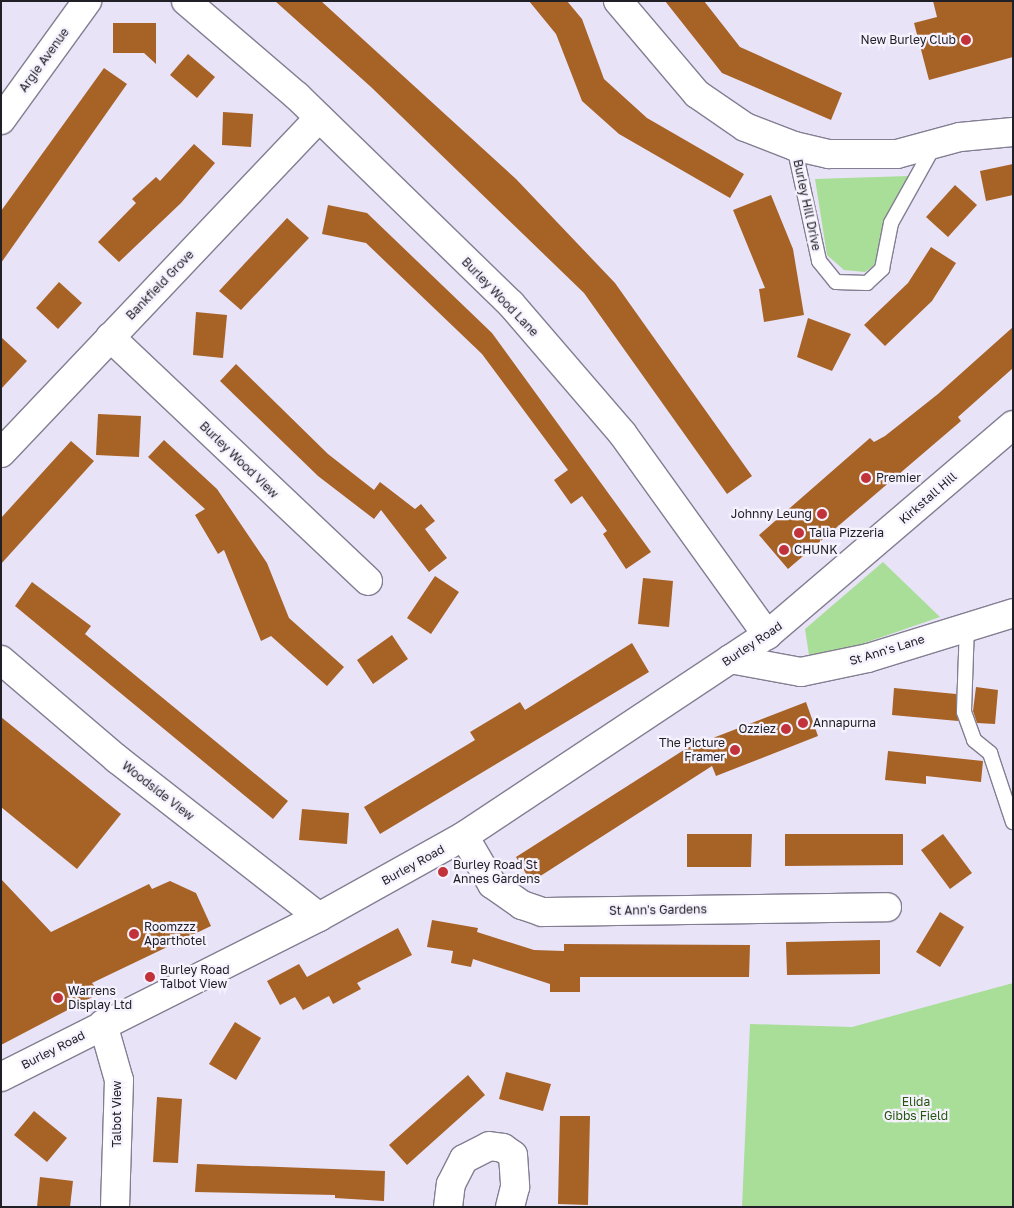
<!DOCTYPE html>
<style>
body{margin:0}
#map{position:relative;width:1014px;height:1208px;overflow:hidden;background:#e9e3f8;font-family:"Golos Text",sans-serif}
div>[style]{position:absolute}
.green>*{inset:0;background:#a8de97}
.building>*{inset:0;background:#a76226}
.roads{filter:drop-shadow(1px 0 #837e91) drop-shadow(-1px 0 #837e91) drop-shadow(0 1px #837e91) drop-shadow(0 -1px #837e91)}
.service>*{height:14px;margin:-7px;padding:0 7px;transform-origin:7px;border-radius:7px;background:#fff}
.minor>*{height:28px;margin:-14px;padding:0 14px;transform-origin:14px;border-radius:14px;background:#fff}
.tertiary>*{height:28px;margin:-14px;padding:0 14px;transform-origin:14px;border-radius:14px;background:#fff}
.dots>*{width:14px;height:14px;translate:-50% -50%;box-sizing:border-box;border:2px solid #f5f2fe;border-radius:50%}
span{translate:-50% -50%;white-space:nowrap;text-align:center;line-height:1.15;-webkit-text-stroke:4.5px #f5f2fe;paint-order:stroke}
.poi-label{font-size:12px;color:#222027}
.right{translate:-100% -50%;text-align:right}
.left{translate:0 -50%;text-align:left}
.street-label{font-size:12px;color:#222027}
.park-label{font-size:12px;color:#24570d}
.frame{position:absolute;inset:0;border:2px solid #222027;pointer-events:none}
</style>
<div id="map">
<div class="green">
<i style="clip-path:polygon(909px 176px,887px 221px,880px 256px,873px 266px,865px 272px,844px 270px,827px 255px,815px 179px)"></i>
<i style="clip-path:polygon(883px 562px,940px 617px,844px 650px,809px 655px,805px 629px)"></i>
<i style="clip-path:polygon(1013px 983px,1013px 1207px,742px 1207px,750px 1024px,852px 1027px)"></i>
</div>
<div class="building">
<i style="clip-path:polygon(275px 1px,321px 1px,516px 179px,615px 283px,752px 476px,727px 494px,584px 293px,371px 87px)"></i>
<i style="clip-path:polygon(529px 1px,567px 1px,582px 19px,604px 79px,647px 118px,744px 174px,730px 198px,619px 134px,582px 101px,556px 34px)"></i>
<i style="clip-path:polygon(665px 1px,704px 1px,740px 47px,842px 93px,831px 120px,722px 73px)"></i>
<i style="clip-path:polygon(933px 1px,1013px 1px,1013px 57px,929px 80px,914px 23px,937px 17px)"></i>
<i style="clip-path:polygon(113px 23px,156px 23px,156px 64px,144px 53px,113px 53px)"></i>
<i style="clip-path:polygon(188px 54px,215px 77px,197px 98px,170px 75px)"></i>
<i style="clip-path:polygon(104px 68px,127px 84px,1px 263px,1px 211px)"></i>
<i style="clip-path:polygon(223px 112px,253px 114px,251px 147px,222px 145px)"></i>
<i style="clip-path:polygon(194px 144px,215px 163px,181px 203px,119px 262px,98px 242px,136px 203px,132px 199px,156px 177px,160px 181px)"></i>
<i style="clip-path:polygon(1013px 164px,1013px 195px,986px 201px,980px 171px)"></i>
<i style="clip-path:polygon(955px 185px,977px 205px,948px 237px,926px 217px)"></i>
<i style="clip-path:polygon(771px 195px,793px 249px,804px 315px,764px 322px,759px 289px,765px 288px,733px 210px)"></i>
<i style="clip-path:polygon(328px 205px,367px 213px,492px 333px,651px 552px,626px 569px,603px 534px,607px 531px,582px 496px,571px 504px,554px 480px,568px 470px,482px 354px,366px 243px,322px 234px)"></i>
<i style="clip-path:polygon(287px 218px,309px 238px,241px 310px,219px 291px)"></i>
<i style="clip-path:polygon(931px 247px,956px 263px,932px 301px,885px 346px,864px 325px,908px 283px)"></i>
<i style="clip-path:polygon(59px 282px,82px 303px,58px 329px,36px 308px)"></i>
<i style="clip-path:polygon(196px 312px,227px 315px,223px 358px,193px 355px)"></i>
<i style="clip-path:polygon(808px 318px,851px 334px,832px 371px,797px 357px)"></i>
<i style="clip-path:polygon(1013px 327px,1013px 368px,958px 417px,961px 421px,788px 569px,759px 535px,870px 438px,874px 442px,885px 436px,938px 394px)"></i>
<i style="clip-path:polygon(1px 337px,27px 361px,1px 389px)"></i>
<i style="clip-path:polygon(236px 364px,328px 454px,374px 490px,380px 482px,415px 509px,421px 504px,435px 521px,425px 529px,447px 558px,429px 572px,381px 510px,374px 519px,318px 476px,220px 381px)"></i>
<i style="clip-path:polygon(98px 414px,141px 416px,139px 457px,96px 455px)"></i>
<i style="clip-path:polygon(164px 440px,217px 489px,267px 563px,289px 618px,344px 667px,327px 686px,271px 636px,261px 641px,224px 550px,218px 554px,195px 515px,205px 509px,148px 457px)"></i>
<i style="clip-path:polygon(71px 441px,94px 461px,1px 564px,1px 518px)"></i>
<i style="clip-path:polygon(435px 576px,459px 592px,431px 634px,407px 618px)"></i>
<i style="clip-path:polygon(643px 578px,673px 581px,669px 627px,638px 624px)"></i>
<i style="clip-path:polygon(32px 582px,91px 626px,85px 634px,288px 801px,273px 819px,15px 606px)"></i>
<i style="clip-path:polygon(392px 635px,408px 659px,373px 684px,357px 660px)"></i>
<i style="clip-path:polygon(632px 643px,649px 672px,380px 834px,364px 807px,475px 740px,470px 732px,520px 702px,525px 710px)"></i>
<i style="clip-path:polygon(976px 687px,998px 690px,995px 724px,977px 723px,973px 711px)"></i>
<i style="clip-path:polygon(894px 688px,956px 694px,958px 721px,892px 715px)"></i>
<i style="clip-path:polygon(806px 702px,818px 736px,716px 776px,712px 766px,531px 882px,516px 857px,687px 748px)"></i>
<i style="clip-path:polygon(1px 717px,121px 814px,77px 869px,1px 807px)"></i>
<i style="clip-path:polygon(888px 751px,983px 761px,981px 782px,926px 776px,926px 784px,885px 780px)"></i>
<i style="clip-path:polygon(302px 809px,349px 813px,347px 844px,299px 840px)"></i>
<i style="clip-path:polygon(687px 834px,752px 834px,751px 867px,687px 867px)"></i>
<i style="clip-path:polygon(785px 834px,903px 834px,903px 865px,785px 866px)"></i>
<i style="clip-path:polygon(943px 834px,972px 873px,950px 889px,921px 850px)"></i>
<i style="clip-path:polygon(1px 879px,51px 932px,149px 884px,152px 889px,170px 881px,196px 893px,211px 926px,92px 983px,100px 993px,1px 1045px)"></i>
<i style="clip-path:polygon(940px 912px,964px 927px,940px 967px,916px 952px)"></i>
<i style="clip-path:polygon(432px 920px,478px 928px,477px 932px,534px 950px,564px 951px,564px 944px,750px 945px,749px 977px,580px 977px,580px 992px,550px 992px,550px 984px,473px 959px,471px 967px,451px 963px,453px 951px,427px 947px)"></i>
<i style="clip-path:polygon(398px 928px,412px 955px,357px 983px,361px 989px,333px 1004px,329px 996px,303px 1010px,295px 997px,280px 1005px,267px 981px,299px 964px,307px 977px)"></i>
<i style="clip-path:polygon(880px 940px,880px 974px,787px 975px,786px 942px)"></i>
<i style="clip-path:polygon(235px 1022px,261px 1038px,236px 1080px,209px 1064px)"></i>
<i style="clip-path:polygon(506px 1072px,551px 1084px,543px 1111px,499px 1099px)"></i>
<i style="clip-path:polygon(468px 1075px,485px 1095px,407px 1165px,389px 1145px)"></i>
<i style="clip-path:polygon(157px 1097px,182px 1099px,178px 1163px,153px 1162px)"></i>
<i style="clip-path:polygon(34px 1111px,67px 1138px,47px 1162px,14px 1135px)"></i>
<i style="clip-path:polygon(560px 1116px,590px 1116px,588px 1205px,558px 1204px)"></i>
<i style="clip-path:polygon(197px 1164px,385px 1171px,384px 1201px,335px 1198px,335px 1195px,195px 1192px)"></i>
<i style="clip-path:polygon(40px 1177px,73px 1181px,70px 1207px,37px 1207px)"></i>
</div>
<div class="roads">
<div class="service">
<i style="left:794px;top:146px;width:118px;rotate:77.7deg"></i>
<i style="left:819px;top:261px;width:27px;rotate:51deg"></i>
<i style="left:836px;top:282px;width:31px;rotate:2deg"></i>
<i style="left:867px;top:283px;width:21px;rotate:-43deg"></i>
<i style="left:882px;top:269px;width:47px;rotate:-78.9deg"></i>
<i style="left:891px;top:223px;width:88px;rotate:-60.8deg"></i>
<i style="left:967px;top:625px;width:87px;rotate:92deg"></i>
<i style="left:964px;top:712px;width:30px;rotate:70deg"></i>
<i style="left:974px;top:740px;width:21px;rotate:39deg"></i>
<i style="left:990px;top:753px;width:73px;rotate:71.6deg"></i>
</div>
<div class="minor">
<i style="left:186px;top:1px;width:146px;rotate:40.6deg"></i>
<i style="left:297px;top:96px;width:298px;rotate:44.2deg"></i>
<i style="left:511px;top:304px;width:170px;rotate:49.3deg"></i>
<i style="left:622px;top:433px;width:249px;rotate:54.3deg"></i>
<i style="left:618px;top:1px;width:122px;rotate:49.7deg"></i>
<i style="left:697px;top:94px;width:58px;rotate:34.5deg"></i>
<i style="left:745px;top:127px;width:53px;rotate:21.2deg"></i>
<i style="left:794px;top:146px;width:36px;rotate:13deg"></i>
<i style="left:829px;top:154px;width:68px"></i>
<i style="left:897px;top:154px;width:65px;rotate:-15.1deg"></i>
<i style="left:960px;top:137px;width:53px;rotate:-5.4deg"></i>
<i style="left:1px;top:120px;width:147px;rotate:-54.1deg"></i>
<i style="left:110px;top:337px;width:355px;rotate:43.4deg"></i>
<i style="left:1px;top:453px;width:462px;rotate:-46.5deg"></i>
<i style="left:730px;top:659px;width:72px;rotate:10.4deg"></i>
<i style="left:801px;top:672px;width:68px;rotate:-11.8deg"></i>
<i style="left:868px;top:658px;width:152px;rotate:-17.2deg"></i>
<i style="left:1px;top:660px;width:153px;rotate:40.5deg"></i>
<i style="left:117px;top:759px;width:256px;rotate:38deg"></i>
<i style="left:464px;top:836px;width:56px;rotate:59.7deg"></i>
<i style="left:492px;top:884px;width:37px;rotate:35deg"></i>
<i style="left:522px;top:905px;width:21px;rotate:19deg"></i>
<i style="left:542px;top:912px;width:345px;rotate:-0.8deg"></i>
<i style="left:103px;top:1024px;width:58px;rotate:74.1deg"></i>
<i style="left:119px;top:1080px;width:127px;rotate:91.8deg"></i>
<i style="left:448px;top:1207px;width:23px;rotate:-83deg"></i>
<i style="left:451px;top:1184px;width:28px;rotate:-63deg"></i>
<i style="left:464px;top:1159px;width:28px;rotate:-27deg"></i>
<i style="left:489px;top:1146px;width:14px;rotate:8deg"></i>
<i style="left:503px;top:1148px;width:12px;rotate:35deg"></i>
<i style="left:513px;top:1155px;width:32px;rotate:86deg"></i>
<i style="left:515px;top:1187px;width:21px;rotate:104deg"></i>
</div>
<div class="tertiary">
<i style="left:1px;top:1077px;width:356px;rotate:-26.7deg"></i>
<i style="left:319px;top:917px;width:166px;rotate:-29.2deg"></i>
<i style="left:464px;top:836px;width:364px;rotate:-33.6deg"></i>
<i style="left:767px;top:635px;width:323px;rotate:-40.5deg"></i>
</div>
</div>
<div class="dots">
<i style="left:966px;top:40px;background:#c2323b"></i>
<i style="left:866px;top:478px;background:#c2323b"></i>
<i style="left:822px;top:514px;background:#c2323b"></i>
<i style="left:799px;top:533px;background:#c2323b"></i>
<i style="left:784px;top:550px;background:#c2323b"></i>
<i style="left:803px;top:723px;background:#c2323b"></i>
<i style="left:786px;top:729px;background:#c2323b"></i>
<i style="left:735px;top:750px;background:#c2323b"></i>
<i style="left:443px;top:872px;background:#c2323b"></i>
<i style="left:134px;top:934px;background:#c2323b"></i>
<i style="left:150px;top:977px;background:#c2323b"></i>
<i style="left:58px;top:998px;background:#c2323b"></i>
</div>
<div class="poi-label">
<span class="right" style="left:956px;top:40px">New Burley Club</span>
<span class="left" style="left:876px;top:478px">Premier</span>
<span class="right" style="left:812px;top:514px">Johnny Leung</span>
<span class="left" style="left:809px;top:533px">Talia Pizzeria</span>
<span class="left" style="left:794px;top:550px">CHUNK</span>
<span class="left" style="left:813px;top:723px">Annapurna</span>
<span class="right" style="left:776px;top:729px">Ozziez</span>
<span class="right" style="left:725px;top:750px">The Picture<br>Framer</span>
<span class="left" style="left:453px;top:872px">Burley Road St<br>Annes Gardens</span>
<span class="left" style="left:144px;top:934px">Roomzzz<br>Aparthotel</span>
<span class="left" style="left:160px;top:977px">Burley Road<br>Talbot View</span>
<span class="left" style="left:68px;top:998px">Warrens<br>Display Ltd</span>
</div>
<div class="street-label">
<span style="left:44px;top:60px;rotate:-54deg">Argie Avenue</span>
<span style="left:807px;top:205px;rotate:78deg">Burley Hill Drive</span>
<span style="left:160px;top:285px;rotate:-46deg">Bankfield Grove</span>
<span style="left:500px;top:297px;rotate:46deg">Burley Wood Lane</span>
<span style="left:239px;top:460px;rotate:44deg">Burley Wood View</span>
<span style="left:928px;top:498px;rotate:-41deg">Kirkstall Hill</span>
<span style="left:752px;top:644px;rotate:-34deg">Burley Road</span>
<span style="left:887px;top:650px;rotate:-17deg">St Ann's Lane</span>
<span style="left:158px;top:791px;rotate:38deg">Woodside View</span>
<span style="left:413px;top:865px;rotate:-29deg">Burley Road</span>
<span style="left:658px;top:910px;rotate:-1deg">St Ann's Gardens</span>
<span style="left:53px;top:1050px;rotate:-27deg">Burley Road</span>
<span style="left:117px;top:1114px;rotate:-90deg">Talbot View</span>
</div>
<div class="park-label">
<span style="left:916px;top:1109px">Elida<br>Gibbs Field</span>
</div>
<div class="frame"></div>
</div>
